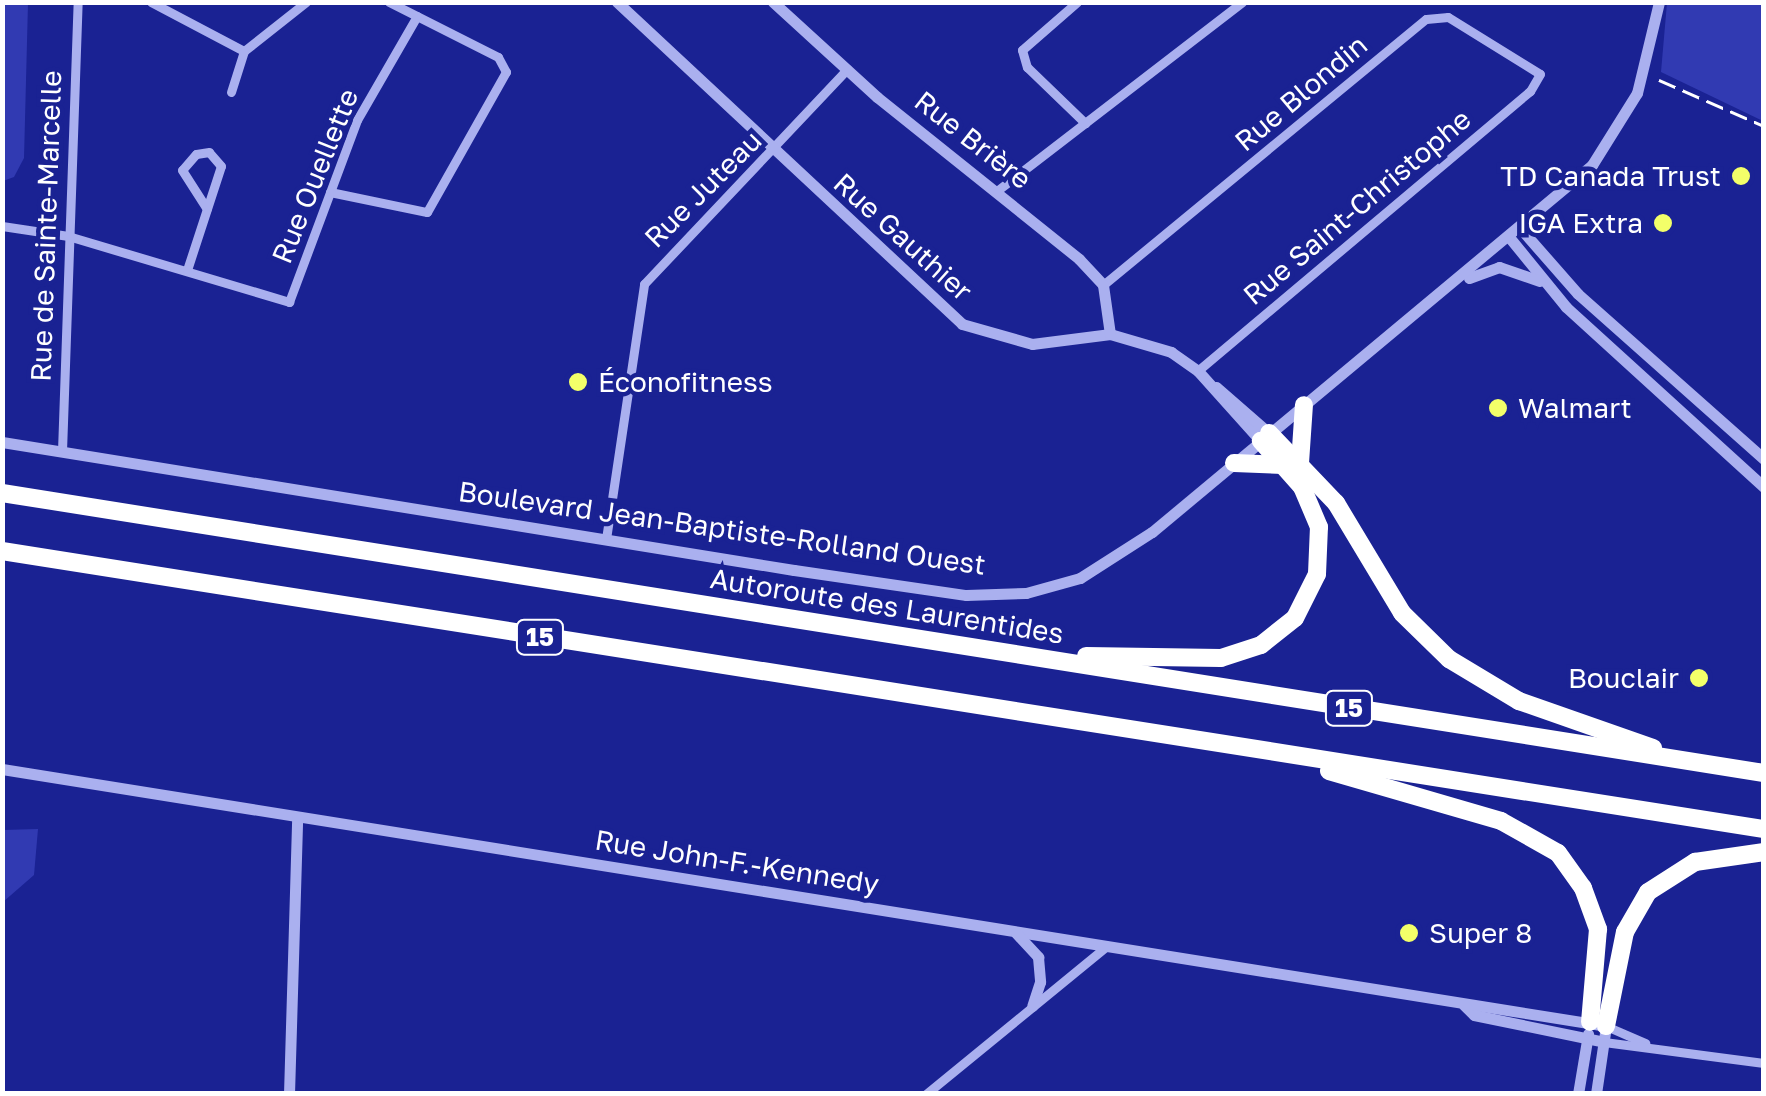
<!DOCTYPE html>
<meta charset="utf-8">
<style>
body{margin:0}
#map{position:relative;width:1766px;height:1096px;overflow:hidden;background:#1a2293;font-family:"Golos Text",sans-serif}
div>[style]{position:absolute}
.green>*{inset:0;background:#313ab2}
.minor>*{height:9px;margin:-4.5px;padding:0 4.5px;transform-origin:4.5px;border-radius:4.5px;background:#aab0ef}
.tertiary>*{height:11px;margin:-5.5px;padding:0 5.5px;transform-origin:5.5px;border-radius:5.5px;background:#aab0ef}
.motorway>*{height:18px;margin:-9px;padding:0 9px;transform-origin:9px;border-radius:9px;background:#fff}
.rail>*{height:2.5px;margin-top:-1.25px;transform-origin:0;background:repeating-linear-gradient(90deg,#fff 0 18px,transparent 0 26px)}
.dots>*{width:28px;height:28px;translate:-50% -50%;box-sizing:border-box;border:5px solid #1a2293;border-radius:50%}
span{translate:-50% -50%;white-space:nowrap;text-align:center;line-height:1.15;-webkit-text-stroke:9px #1a2293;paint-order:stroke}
.shield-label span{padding:2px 8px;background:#1a2293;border:2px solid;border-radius:8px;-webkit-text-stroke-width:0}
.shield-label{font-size:25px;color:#fff;font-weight:700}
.street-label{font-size:28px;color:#fff}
.poi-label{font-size:28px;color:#fff}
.right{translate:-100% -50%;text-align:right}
.left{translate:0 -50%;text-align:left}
.frame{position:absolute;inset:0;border:5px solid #fff;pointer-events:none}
</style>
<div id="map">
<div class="green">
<i style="clip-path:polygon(3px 2px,28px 3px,24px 158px,14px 177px,3px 181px)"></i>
<i style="clip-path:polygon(1667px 3px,1763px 3px,1763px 121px,1661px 72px)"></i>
<i style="clip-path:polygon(38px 829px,34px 875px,3px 902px,3px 830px)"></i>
</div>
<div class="minor">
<i style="left:151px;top:2px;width:105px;rotate:27.8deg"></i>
<i style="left:1077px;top:2px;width:73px;rotate:138.9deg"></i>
<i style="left:1022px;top:50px;width:18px;rotate:74deg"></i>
<i style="left:1027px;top:67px;width:81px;rotate:44deg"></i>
<i style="left:231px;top:92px;width:43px;rotate:-72.4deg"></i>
<i style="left:244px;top:51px;width:79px;rotate:-38.3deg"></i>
<i style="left:998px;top:190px;width:308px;rotate:-37.6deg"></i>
<i style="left:330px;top:192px;width:99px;rotate:11.7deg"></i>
<i style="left:427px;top:212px;width:161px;rotate:-60.6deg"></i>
<i style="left:506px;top:72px;width:17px;rotate:-118deg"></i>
<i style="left:498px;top:57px;width:122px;rotate:-153.2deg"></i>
<i style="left:2px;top:226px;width:67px;rotate:8.6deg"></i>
<i style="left:68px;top:236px;width:231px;rotate:16.6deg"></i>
<i style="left:289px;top:302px;width:194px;rotate:-69.5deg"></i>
<i style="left:357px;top:120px;width:120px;rotate:-60deg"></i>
<i style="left:187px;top:270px;width:109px;rotate:-71.9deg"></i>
<i style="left:221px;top:166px;width:18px;rotate:-131deg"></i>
<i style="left:209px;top:152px;width:13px;rotate:171deg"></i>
<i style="left:196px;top:154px;width:21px;rotate:131deg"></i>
<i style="left:182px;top:170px;width:46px;rotate:57.3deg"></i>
<i style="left:1103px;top:285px;width:418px;rotate:-39.5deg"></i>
<i style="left:1426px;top:19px;width:22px;rotate:-5deg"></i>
<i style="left:1448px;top:17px;width:108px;rotate:31.8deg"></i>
<i style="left:1540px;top:74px;width:20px;rotate:120deg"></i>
<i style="left:1530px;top:91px;width:434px;rotate:139.9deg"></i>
<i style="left:62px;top:451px;width:449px;rotate:-88deg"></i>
<i style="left:606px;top:539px;width:258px;rotate:-81.5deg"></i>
<i style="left:644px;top:284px;width:296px;rotate:-46.6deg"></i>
<i style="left:1606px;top:1026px;width:43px;rotate:23.6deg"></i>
<i style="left:1604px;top:1042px;width:161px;rotate:7.5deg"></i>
<i style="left:926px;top:1094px;width:234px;rotate:-39.3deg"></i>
</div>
<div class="tertiary">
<i style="left:617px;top:2px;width:472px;rotate:43deg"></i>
<i style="left:962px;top:324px;width:73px;rotate:15.9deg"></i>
<i style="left:1032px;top:344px;width:79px;rotate:-7.3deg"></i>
<i style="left:1110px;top:334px;width:64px;rotate:16.4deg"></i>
<i style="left:1171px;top:352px;width:33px;rotate:35deg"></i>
<i style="left:1198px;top:371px;width:93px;rotate:48.1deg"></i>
<i style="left:773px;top:2px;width:141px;rotate:42.4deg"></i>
<i style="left:877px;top:97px;width:259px;rotate:38.7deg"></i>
<i style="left:1079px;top:259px;width:35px;rotate:47deg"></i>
<i style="left:1103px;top:285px;width:49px;rotate:81.9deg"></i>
<i style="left:1521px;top:229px;width:86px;rotate:48.8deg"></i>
<i style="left:1578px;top:294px;width:249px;rotate:41.6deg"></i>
<i style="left:1509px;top:237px;width:90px;rotate:50.8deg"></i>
<i style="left:1566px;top:307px;width:268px;rotate:42.3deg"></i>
<i style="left:1469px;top:278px;width:32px;rotate:-20deg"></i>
<i style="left:1499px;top:267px;width:43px;rotate:18.9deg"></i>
<i style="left:1216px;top:387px;width:70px;rotate:41deg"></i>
<i style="left:2px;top:442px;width:802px;rotate:9.18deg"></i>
<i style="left:794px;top:570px;width:174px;rotate:8.3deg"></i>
<i style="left:966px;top:595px;width:60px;rotate:-1.9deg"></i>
<i style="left:1026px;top:593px;width:56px;rotate:-15.5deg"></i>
<i style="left:1080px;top:578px;width:85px;rotate:-32.6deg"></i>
<i style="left:1152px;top:532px;width:573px;rotate:-39.83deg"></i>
<i style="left:1592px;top:165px;width:85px;rotate:-58deg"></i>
<i style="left:1637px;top:93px;width:94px;rotate:-76.4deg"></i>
<i style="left:2px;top:769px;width:1624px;rotate:9.1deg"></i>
<i style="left:1606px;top:1026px;width:69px;rotate:98.4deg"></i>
<i style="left:1016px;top:933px;width:33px;rotate:47deg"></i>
<i style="left:1038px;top:957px;width:25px;rotate:85deg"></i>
<i style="left:1040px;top:982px;width:25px;rotate:108deg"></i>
<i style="left:1464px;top:1005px;width:14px;rotate:45deg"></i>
<i style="left:1474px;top:1015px;width:133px;rotate:11.7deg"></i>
<i style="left:289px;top:1094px;width:276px;rotate:-88.3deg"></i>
<i style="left:1578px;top:1094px;width:61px;rotate:-80.5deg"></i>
</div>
<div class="motorway">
<i style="left:1269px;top:433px;width:97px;rotate:46.3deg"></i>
<i style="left:1336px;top:503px;width:128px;rotate:59deg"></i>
<i style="left:1402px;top:613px;width:66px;rotate:44.4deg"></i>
<i style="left:1449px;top:659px;width:82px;rotate:31deg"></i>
<i style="left:1519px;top:701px;width:142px;rotate:19.3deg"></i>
<i style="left:1234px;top:463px;width:49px;rotate:2.3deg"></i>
<i style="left:1300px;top:463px;width:58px;rotate:-86.1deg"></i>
<i style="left:2px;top:493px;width:1784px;rotate:9.03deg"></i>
<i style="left:2px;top:551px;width:1784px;rotate:8.97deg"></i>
<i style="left:1086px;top:656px;width:135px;rotate:0.8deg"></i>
<i style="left:1221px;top:658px;width:42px;rotate:-18deg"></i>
<i style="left:1261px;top:645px;width:43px;rotate:-38.5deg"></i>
<i style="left:1295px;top:618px;width:49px;rotate:-63.4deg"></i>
<i style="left:1317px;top:574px;width:47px;rotate:-87.6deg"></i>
<i style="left:1319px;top:527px;width:43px;rotate:-113deg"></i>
<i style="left:1302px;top:487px;width:62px;rotate:-131.7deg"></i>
<i style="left:1329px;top:771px;width:179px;rotate:16.2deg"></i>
<i style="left:1501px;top:821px;width:65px;rotate:29.3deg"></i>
<i style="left:1558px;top:853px;width:43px;rotate:54.5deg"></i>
<i style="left:1583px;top:888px;width:44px;rotate:69.9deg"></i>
<i style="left:1598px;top:929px;width:93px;rotate:94.9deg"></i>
<i style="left:1606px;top:1026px;width:96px;rotate:-78.6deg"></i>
<i style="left:1625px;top:932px;width:46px;rotate:-60.1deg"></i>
<i style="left:1648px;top:892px;width:56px;rotate:-32.6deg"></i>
<i style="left:1695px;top:862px;width:70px;rotate:-8.2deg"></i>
</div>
<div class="rail">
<i style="left:1659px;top:80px;width:115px;rotate:23.7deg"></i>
</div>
<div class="dots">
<i style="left:1741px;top:176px;background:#f3ff69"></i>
<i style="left:1663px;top:223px;background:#f3ff69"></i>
<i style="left:578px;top:382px;background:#f3ff69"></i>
<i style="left:1498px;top:408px;background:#f3ff69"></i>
<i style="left:1699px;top:678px;background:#f3ff69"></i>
<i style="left:1409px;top:933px;background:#f3ff69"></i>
</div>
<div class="shield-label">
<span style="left:540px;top:637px">15</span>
<span style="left:1349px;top:708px">15</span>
</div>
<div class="street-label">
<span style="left:1301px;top:93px;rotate:-40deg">Rue Blondin</span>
<span style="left:973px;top:140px;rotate:38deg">Rue Brière</span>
<span style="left:315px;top:176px;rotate:-68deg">Rue Ouellette</span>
<span style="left:703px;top:189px;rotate:-45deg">Rue Juteau</span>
<span style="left:1357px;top:207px;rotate:-40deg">Rue Saint-Christophe</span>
<span style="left:46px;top:226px;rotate:-88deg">Rue de Sainte-Marcelle</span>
<span style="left:903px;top:237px;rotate:42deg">Rue Gauthier</span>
<span style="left:722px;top:528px;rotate:8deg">Boulevard Jean-Baptiste-Rolland Ouest</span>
<span style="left:887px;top:606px;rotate:9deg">Autoroute des Laurentides</span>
<span style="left:737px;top:862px;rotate:9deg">Rue John-F.-Kennedy</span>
</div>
<div class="poi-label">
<span class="right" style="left:1721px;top:176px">TD Canada Trust</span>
<span class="right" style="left:1643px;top:223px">IGA Extra</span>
<span class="left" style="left:598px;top:382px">Éconofitness</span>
<span class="left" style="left:1518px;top:408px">Walmart</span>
<span class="right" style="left:1679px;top:678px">Bouclair</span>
<span class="left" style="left:1429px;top:933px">Super 8</span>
</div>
<div class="frame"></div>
</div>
